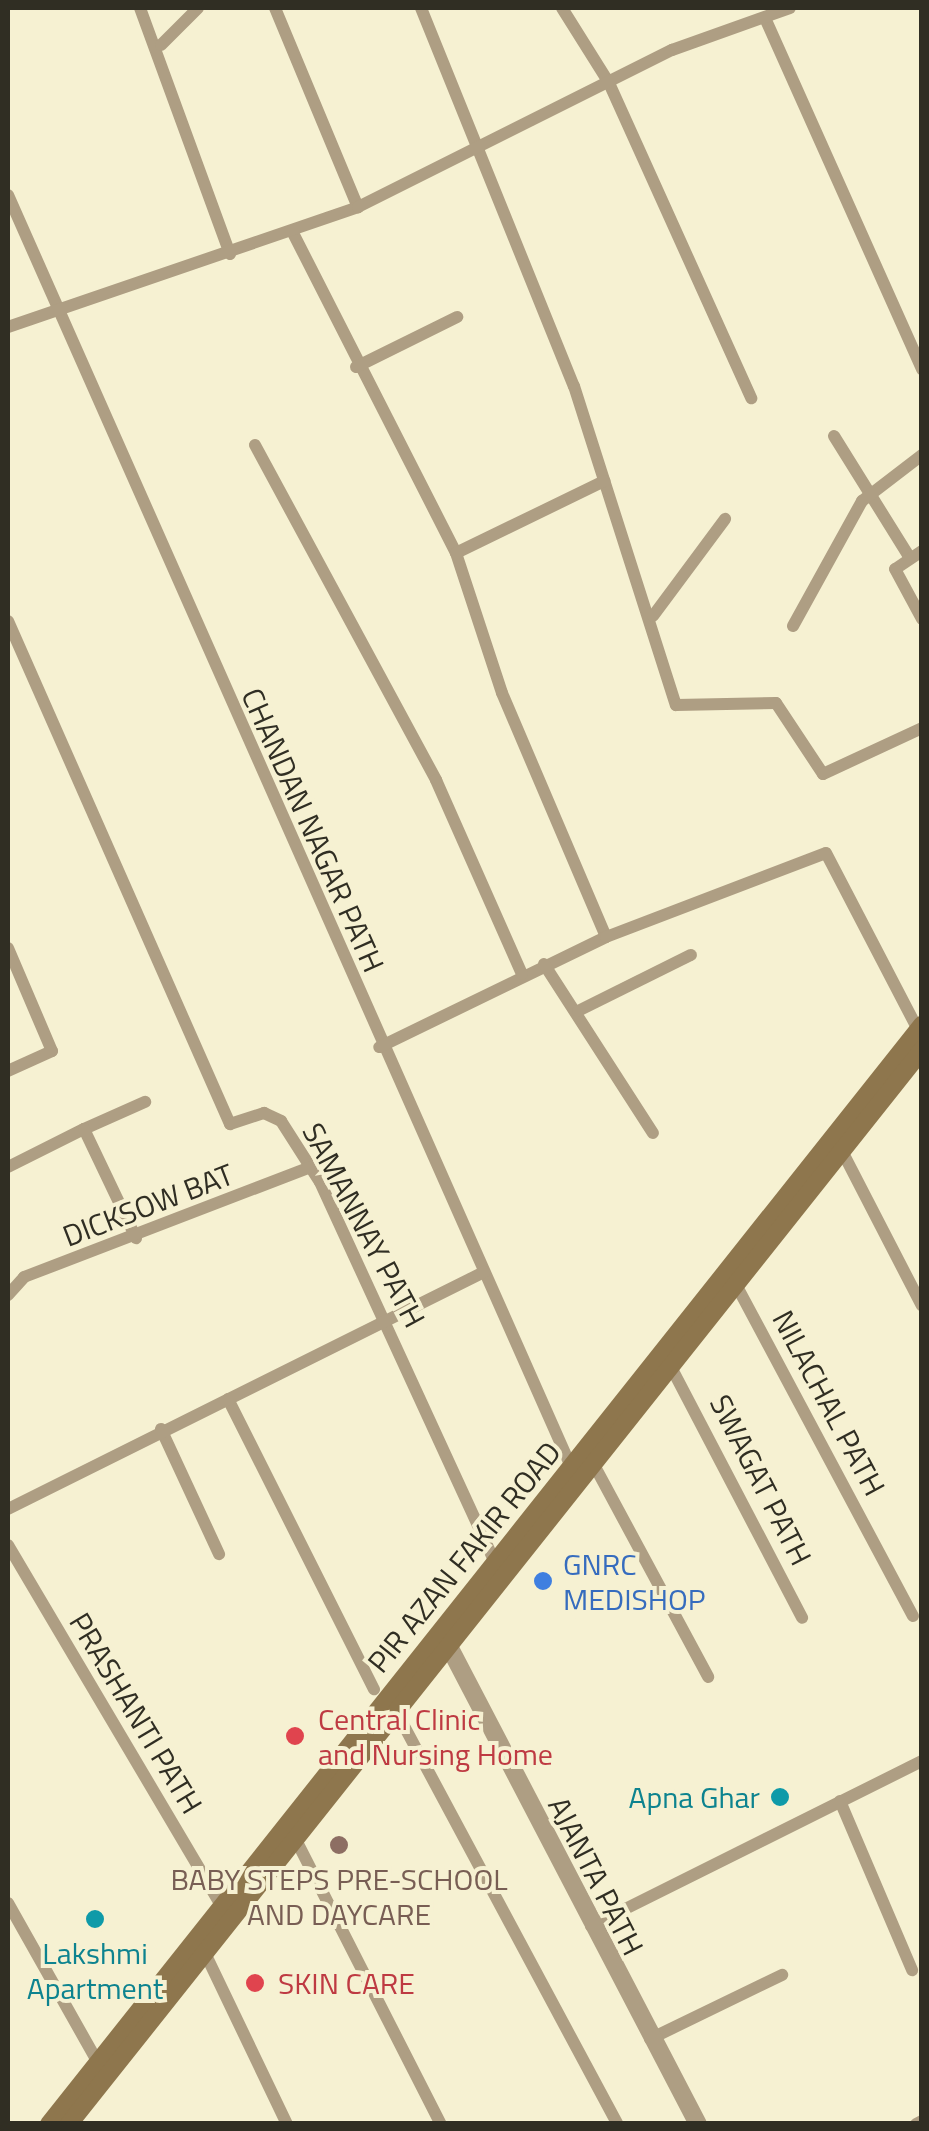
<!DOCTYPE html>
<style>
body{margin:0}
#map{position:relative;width:929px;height:2131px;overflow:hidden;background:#f6f1d2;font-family:"Titillium Web",sans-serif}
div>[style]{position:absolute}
.minor>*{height:12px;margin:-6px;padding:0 6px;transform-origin:6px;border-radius:6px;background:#ae9e83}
.tertiary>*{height:18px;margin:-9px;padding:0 9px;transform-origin:9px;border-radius:9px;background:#ae9e83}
.secondary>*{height:18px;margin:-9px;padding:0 9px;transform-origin:9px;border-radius:9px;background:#8e764d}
.dots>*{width:28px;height:28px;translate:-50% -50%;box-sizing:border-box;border:5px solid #f6f1d2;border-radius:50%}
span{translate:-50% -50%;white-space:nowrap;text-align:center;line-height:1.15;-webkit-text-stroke:8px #f6f1d2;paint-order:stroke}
.street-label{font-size:30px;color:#302e23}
.shop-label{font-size:30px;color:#366cbe}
.left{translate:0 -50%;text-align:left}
.health-label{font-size:30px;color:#be3a42}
.culture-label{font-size:30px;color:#0d838f}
.right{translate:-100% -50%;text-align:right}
.education-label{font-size:30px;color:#785e54}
.frame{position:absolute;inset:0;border:10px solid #302e23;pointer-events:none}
</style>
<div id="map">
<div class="minor">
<i style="left:140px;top:8px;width:262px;rotate:69.9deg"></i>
<i style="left:275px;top:8px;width:216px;rotate:67.4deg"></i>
<i style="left:421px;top:8px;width:408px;rotate:68deg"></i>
<i style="left:574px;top:386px;width:335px;rotate:72.3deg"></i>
<i style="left:676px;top:705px;width:100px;rotate:-1.1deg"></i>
<i style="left:776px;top:703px;width:85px;rotate:56.5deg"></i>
<i style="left:823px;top:774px;width:109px;rotate:-24.9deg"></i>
<i style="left:562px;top:8px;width:89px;rotate:57.9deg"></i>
<i style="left:609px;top:83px;width:346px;rotate:65.7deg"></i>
<i style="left:765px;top:18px;width:385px;rotate:65.9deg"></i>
<i style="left:161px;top:45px;width:52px;rotate:-45deg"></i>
<i style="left:8px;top:195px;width:1395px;rotate:66.12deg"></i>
<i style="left:292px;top:231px;width:361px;rotate:63deg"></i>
<i style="left:456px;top:553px;width:147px;rotate:71.8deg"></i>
<i style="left:502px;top:693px;width:265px;rotate:66.9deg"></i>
<i style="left:606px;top:937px;width:252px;rotate:154.1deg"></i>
<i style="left:8px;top:327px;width:370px;rotate:-18.9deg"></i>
<i style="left:358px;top:207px;width:351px;rotate:-26.6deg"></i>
<i style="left:672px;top:50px;width:125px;rotate:-19.6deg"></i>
<i style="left:356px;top:367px;width:113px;rotate:-26.3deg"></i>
<i style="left:834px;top:436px;width:144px;rotate:58.1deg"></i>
<i style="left:255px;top:445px;width:381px;rotate:61.6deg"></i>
<i style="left:436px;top:780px;width:212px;rotate:66.1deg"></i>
<i style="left:922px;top:551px;width:32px;rotate:146deg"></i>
<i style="left:895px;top:569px;width:57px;rotate:61.6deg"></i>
<i style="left:456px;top:553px;width:165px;rotate:-25.9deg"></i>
<i style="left:653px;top:616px;width:121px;rotate:-53.4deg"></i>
<i style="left:8px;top:621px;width:550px;rotate:66.19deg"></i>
<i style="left:230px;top:1124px;width:36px;rotate:-18deg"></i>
<i style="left:264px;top:1113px;width:19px;rotate:25deg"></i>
<i style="left:281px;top:1121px;width:72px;rotate:57.4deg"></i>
<i style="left:320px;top:1182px;width:422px;rotate:65.3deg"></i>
<i style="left:793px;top:626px;width:143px;rotate:-61.1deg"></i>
<i style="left:862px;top:501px;width:76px;rotate:-37.5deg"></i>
<i style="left:606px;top:937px;width:235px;rotate:-20.9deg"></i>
<i style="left:826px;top:853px;width:199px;rotate:62.5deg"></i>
<i style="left:8px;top:948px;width:112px;rotate:66.9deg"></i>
<i style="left:52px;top:1051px;width:48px;rotate:155.6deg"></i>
<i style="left:544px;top:964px;width:201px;rotate:57.2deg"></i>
<i style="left:578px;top:1011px;width:126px;rotate:-26.4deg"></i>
<i style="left:84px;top:1129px;width:67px;rotate:-23.9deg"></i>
<i style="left:842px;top:1151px;width:174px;rotate:62.7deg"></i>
<i style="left:8px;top:1167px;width:85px;rotate:-26.6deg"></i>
<i style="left:84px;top:1129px;width:121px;rotate:64.5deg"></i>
<i style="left:733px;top:1279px;width:382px;rotate:61.9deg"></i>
<i style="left:8px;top:1295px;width:24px;rotate:-48deg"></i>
<i style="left:24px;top:1277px;width:306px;rotate:-21deg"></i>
<i style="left:671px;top:1367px;width:283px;rotate:62.4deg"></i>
<i style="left:228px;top:1399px;width:325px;rotate:63.3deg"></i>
<i style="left:161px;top:1429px;width:138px;rotate:65.1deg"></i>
<i style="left:593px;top:1463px;width:243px;rotate:61.7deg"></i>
<i style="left:8px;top:1509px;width:532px;rotate:-26.47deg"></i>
<i style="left:8px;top:1545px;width:421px;rotate:59.4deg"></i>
<i style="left:396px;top:1711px;width:468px;rotate:61.8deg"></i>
<i style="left:840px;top:1801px;width:184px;rotate:66.9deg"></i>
<i style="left:295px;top:1838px;width:321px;rotate:63deg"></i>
<i style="left:8px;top:1903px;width:184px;rotate:60.6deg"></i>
<i style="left:591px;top:1926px;width:370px;rotate:-26.5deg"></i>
<i style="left:205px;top:1953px;width:190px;rotate:64.4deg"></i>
<i style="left:650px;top:2039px;width:147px;rotate:-25.9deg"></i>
<i style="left:916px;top:2124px;width:7px;rotate:-27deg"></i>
</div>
<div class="tertiary">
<i style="left:444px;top:1637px;width:549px;rotate:62.46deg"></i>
</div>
<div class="secondary">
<i style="left:49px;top:2124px;width:1404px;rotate:-51.54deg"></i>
<i style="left:69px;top:2124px;width:1372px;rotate:-51.54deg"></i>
</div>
<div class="dots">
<i style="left:543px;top:1581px;background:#3f7fe0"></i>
<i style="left:295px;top:1736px;background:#e0444e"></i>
<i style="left:780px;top:1797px;background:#0f9aa8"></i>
<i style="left:339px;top:1845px;background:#8d6e63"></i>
<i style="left:95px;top:1919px;background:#0f9aa8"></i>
<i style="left:255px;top:1983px;background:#e0444e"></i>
</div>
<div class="street-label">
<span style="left:313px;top:830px;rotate:66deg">CHANDAN NAGAR PATH</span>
<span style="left:148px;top:1205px;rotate:-21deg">DICKSOW BAT</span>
<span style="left:364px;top:1225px;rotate:62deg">SAMANNAY PATH</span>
<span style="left:829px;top:1403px;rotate:62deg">NILACHAL PATH</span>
<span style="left:761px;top:1480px;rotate:63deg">SWAGAT PATH</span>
<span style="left:464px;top:1557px;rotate:-51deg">PIR AZAN FAKIR ROAD</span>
<span style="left:136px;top:1713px;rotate:59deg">PRASHANTI PATH</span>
<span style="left:596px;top:1876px;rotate:63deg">AJANTA PATH</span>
</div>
<div class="shop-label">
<span class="left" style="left:563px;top:1581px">GNRC<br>MEDISHOP</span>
</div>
<div class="health-label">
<span class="left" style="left:318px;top:1736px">Central Clinic<br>and Nursing Home</span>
<span class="left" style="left:278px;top:1983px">SKIN CARE</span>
</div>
<div class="culture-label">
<span class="right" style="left:760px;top:1797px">Apna Ghar</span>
<span style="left:95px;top:1970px">Lakshmi<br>Apartment</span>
</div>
<div class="education-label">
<span style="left:339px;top:1896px">BABY STEPS PRE-SCHOOL<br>AND DAYCARE</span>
</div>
<div class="frame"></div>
</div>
